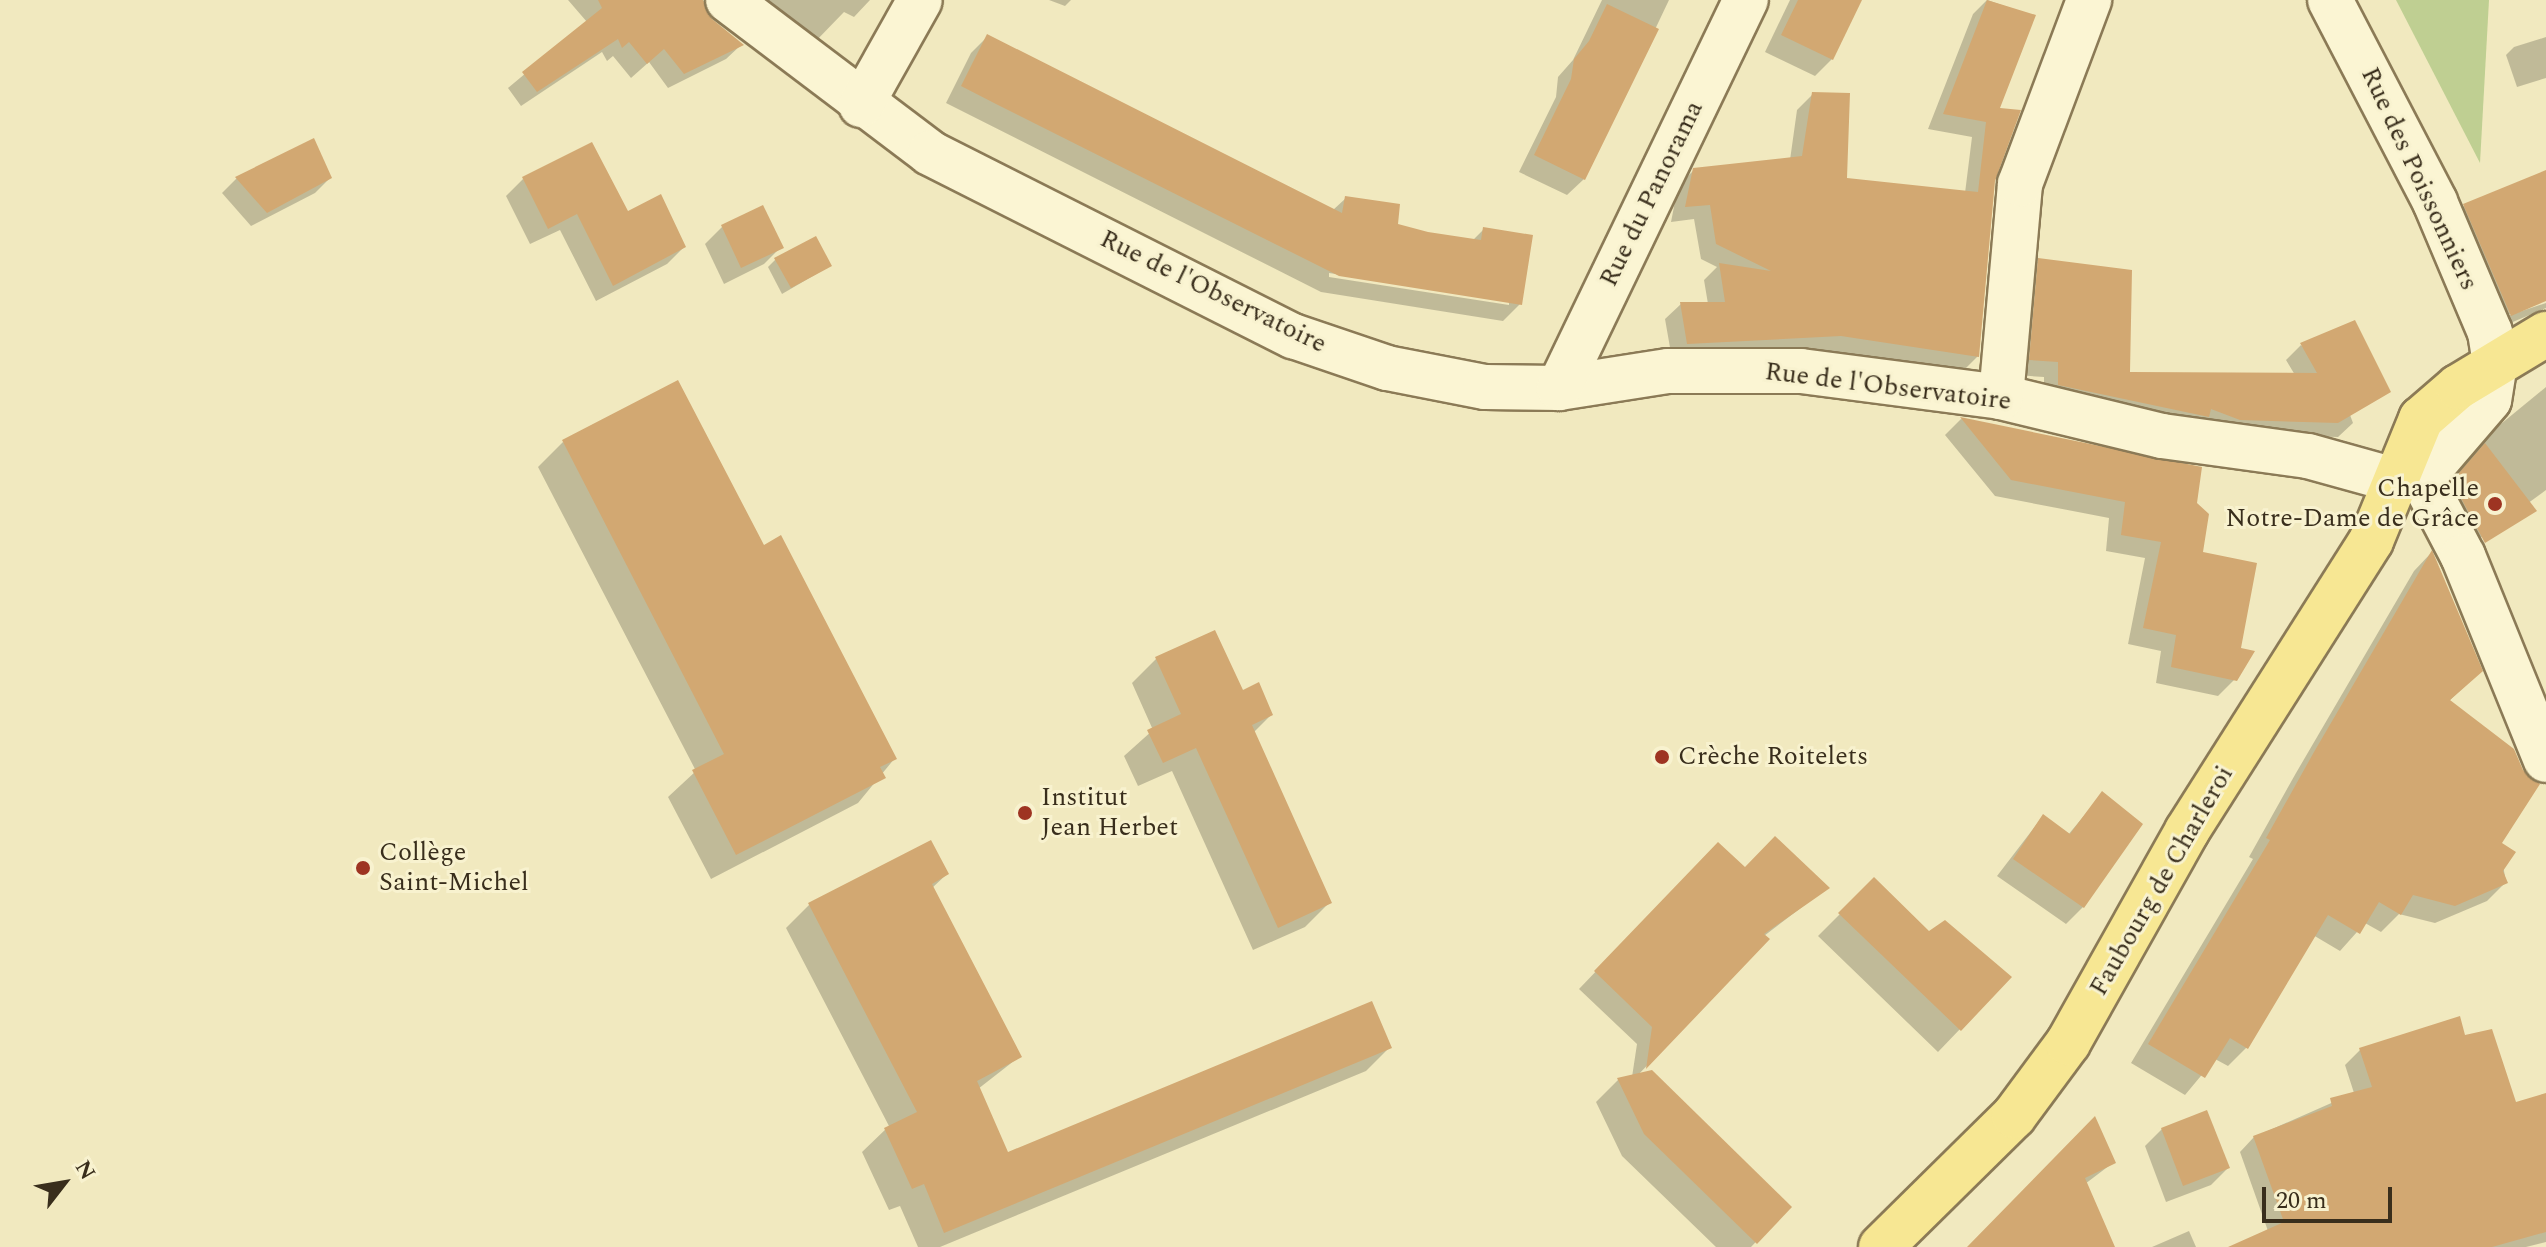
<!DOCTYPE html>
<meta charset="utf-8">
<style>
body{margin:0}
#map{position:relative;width:2546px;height:1247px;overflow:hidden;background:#f1e9bf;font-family:Spectral,serif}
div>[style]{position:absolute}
.green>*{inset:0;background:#bfcf92}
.shadow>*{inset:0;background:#0003}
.building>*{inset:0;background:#d2a872}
.roads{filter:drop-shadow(2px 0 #8b7a56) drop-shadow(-2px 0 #8b7a56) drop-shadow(0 2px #8b7a56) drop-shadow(0 -2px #8b7a56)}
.minor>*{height:44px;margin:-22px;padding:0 22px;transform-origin:22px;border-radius:22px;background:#fbf5d3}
.major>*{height:44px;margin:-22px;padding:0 22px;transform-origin:22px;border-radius:22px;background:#f7e793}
.dots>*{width:22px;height:22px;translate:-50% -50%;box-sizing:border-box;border:4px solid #f8f2cf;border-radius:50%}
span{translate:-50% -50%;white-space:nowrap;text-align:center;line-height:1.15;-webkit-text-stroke:6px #f8f2cf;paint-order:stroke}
.street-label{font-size:26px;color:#392e1c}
.poi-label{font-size:26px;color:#392e1c}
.right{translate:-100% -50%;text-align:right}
.left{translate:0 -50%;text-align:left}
.north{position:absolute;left:24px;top:1143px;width:80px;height:80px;-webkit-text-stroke:6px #f8f2cf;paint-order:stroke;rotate:59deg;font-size:22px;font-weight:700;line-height:32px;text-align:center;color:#392e1c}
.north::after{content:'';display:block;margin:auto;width:28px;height:36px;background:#392e1c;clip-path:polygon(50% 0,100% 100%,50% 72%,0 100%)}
.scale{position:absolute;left:2262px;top:1187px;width:130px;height:36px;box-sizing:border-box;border:4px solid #392e1c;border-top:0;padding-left:10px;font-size:24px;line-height:28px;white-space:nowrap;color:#392e1c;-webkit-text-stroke:6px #f8f2cf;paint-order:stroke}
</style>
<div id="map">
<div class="green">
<i style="clip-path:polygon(2396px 0,2489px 0,2480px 163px)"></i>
</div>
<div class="shadow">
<i style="clip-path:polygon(568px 0,700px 0,711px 21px,741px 45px,726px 59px,668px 88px,649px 62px,631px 78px,613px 56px,607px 61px,602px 52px,521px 106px,508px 88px,587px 22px)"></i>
<i style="clip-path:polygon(760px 0,870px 0,854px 17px,844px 12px,813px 44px)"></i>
<i style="clip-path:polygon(1049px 0,1071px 0,1065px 6px)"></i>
<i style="clip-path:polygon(1602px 0,1669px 0,1584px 179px,1567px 195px,1519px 172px,1556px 97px,1558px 77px,1573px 60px)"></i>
<i style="clip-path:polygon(1790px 0,1860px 0,1832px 59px,1815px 76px,1765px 52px)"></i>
<i style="clip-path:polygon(1987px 0,2034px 16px,1997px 109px,1978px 356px,1962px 372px,1825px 351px,1672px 359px,1665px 319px,1681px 304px,1708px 304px,1704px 280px,1717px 267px,1701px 259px,1694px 219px,1671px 222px,1678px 186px,1694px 170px,1790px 160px,1797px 110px,1813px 94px,1845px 180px,1965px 193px,1972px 137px,1928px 129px,1973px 14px)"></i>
<i style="clip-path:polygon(evenodd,988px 36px,1333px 210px,1346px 198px,1396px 225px,1428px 234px,1472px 241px,1484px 229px,1520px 304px,1503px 321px,1321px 292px,946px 103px,971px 53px,988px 36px,1329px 273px,1509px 301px,1509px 305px,1329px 277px,1329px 273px)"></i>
<i style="clip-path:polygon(2546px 37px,2546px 78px,2517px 87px,2506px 55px,2514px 47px)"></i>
<i style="clip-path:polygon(2546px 171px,2546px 299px,2501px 318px,2546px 303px,2546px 308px,2496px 329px,2450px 220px,2464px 206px)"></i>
<i style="clip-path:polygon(237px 178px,330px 178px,315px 193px,251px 226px,222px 193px)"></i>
<i style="clip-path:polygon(523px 179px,627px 214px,684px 247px,667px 264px,596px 301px,560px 230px,530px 244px,506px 196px)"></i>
<i style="clip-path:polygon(722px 227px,781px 247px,764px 264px,724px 284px,705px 244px)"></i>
<i style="clip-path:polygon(776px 259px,830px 266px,782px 294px,768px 267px)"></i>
<i style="clip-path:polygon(2039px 260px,2128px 373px,2295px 375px,2286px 360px,2301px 345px,2343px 396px,2353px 423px,2338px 437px,2224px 434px,2044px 400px,2044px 377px,2015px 375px,2024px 275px)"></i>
<i style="clip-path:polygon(2546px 387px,2546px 490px,2464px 550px,2437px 499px,2496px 428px)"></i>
<i style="clip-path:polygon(1961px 419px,2200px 468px,2195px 503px,2201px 553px,2235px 679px,2218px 696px,2156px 683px,2161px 651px,2128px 644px,2145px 558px,2106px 551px,2109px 518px,1995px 496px,1945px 435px)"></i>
<i style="clip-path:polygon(563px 442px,763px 548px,895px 758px,858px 803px,711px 879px,668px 797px,696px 771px,538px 467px)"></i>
<i style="clip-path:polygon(2431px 553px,2481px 671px,2449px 701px,2499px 843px,2506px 882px,2487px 901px,2435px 923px,2399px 914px,2381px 932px,2365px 923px,2340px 951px,2313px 935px,2246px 1048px,2228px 1066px,2215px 1059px,2185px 1095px,2131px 1063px,2253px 859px,2249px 857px,2296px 773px,2414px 571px)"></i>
<i style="clip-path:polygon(1156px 659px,1242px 692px,1271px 715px,1253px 733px,1330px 902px,1305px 927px,1253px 950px,1172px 771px,1138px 786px,1124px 756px,1153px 730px,1132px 683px)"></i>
<i style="clip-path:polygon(2102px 794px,2083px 907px,2066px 924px,1997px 876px,2043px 816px,2068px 835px)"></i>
<i style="clip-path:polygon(930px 842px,947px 874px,932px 888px,1019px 1057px,978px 1089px,1007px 1155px,1389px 1048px,1366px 1071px,940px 1247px,918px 1247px,900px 1206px,889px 1210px,862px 1152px,889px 1126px,786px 928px,809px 905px)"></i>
<i style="clip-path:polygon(1718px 844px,1745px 870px,1827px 888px,1764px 936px,1768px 939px,1637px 1076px,1789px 1207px,1751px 1247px,1716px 1247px,1622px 1156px,1596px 1102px,1618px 1080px,1632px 1077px,1637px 1044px,1579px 989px)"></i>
<i style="clip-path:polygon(1874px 880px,1929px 933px,2009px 978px,1938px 1052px,1818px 936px)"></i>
<i style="clip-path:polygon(2463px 1037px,2514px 1105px,2546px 1096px,2546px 1242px,2526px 1247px,2233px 1247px,2268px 1231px,2240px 1152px,2254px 1137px,2354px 1093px,2345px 1065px,2360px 1050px)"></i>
<i style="clip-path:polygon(2095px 1119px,2114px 1162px,2085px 1184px,2113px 1247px,1969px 1247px)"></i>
<i style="clip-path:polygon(2162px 1129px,2228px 1168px,2211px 1185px,2166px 1202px,2145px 1146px)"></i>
<i style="clip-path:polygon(2189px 1231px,2196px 1247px,2152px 1247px)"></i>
</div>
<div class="building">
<i style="clip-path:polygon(598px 0,703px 0,712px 19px,744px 45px,684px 74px,664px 49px,647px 64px,629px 42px,622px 48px,618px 39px,537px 92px,522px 72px,602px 8px)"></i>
<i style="clip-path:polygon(1798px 0,1862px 0,1833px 60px,1781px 35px)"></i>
<i style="clip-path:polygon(1987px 0,2036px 15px,2000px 108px,2021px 110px,1995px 181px,1979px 357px,1841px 336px,1687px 344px,1680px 302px,1725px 302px,1719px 263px,1771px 271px,1716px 244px,1710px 205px,1685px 207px,1693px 168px,1802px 156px,1812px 92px,1850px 93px,1847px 178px,1978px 192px,1986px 122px,1943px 114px)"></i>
<i style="clip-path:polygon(1607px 4px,1659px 29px,1585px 180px,1534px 155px,1571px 79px,1574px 59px,1589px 41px)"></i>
<i style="clip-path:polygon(987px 34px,1342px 213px,1345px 196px,1400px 204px,1398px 224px,1428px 232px,1481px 240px,1483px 227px,1533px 235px,1522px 305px,1339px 276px,996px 104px,961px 86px)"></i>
<i style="clip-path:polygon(314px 138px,332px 178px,267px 213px,235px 177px)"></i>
<i style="clip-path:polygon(592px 142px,628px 211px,661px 194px,686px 247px,613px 286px,577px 214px,548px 229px,522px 177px)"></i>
<i style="clip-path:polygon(2546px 170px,2546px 301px,2511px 316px,2463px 204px)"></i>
<i style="clip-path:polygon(763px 205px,784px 248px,741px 268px,721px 225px)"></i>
<i style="clip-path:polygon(816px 236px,832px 266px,791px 288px,774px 258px)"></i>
<i style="clip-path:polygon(2038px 258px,2132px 270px,2130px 372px,2317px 373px,2300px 343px,2355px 320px,2391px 392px,2338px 423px,2240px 420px,2211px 409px,2209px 417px,2058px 385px,2058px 362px,2029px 360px)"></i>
<i style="clip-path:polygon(678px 380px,764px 545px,781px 535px,897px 759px,880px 767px,886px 778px,736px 855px,692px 770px,724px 754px,562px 440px)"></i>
<i style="clip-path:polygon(1960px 417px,2202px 467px,2197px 503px,2209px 514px,2203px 552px,2257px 563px,2241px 648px,2255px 651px,2237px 681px,2171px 667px,2176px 635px,2143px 628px,2161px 542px,2121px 535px,2125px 502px,2011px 480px)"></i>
<i style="clip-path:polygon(2485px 443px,2537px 511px,2485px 543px,2452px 481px)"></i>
<i style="clip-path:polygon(2432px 550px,2483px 671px,2450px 700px,2514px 749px,2523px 770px,2540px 784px,2502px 843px,2516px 852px,2503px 871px,2508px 883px,2455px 906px,2413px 895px,2401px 915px,2379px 902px,2360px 934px,2328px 915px,2248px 1049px,2230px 1038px,2205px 1078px,2148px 1044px,2270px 840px,2266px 838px,2314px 752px)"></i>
<i style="clip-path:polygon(1215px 630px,1243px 690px,1259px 682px,1273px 715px,1252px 725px,1332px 903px,1278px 928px,1196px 748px,1163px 763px,1147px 730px,1181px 714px,1155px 657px)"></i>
<i style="clip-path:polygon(2102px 791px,2143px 824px,2084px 908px,2013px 859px,2043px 814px,2070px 834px)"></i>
<i style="clip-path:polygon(1775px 836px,1830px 888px,1764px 934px,1770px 939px,1646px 1069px,1652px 1027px,1594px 971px,1718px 842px,1745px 867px)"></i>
<i style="clip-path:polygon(931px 840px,949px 874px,932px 884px,1022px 1057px,977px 1081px,1008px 1152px,1372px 1001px,1392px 1048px,944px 1233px,924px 1184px,912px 1189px,884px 1128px,917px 1112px,808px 903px)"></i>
<i style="clip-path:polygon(1874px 877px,1929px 931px,1945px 920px,2012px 977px,1961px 1031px,1838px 913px)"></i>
<i style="clip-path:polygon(2460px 1016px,2465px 1035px,2492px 1029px,2516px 1102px,2546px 1093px,2546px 1232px,2492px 1247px,2228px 1247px,2284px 1222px,2253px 1136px,2332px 1106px,2330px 1098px,2372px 1087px,2359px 1048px)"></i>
<i style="clip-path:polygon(1652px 1070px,1792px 1207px,1757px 1244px,1644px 1134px,1617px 1078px)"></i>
<i style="clip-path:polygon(2207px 1110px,2230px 1168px,2183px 1186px,2161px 1128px)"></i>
<i style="clip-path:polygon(2095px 1116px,2116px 1163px,2085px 1178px,2115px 1247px,1967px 1247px)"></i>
</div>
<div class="roads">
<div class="minor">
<i style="left:728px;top:0;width:253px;rotate:37.1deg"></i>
<i style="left:930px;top:153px;width:407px;rotate:26.8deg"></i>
<i style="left:1293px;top:336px;width:99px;rotate:18.8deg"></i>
<i style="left:1387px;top:368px;width:100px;rotate:11deg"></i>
<i style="left:1485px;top:387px;width:74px;rotate:0.8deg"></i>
<i style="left:1559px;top:388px;width:110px;rotate:-8.9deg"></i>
<i style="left:1668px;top:371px;width:133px"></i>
<i style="left:1801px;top:371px;width:202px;rotate:7.4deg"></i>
<i style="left:2001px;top:397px;width:166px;rotate:13.6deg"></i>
<i style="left:2162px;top:436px;width:147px;rotate:7.8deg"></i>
<i style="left:2308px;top:456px;width:93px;rotate:15.5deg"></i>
<i style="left:2398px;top:481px;width:24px;rotate:-7deg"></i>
<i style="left:2330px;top:0;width:228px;rotate:62.5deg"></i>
<i style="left:2435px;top:202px;width:141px;rotate:67.1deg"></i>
<i style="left:2490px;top:332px;width:31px;rotate:81deg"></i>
<i style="left:2495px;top:363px;width:37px;rotate:99deg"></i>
<i style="left:2489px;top:400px;width:103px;rotate:130.7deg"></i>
<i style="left:861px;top:105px;width:120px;rotate:-60.7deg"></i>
<i style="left:1559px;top:388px;width:431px;rotate:-64.3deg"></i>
<i style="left:2001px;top:397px;width:214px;rotate:-84.9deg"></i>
<i style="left:2020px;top:184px;width:197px;rotate:-69.4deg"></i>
<i style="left:2422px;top:478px;width:88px;rotate:62.3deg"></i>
<i style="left:2463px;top:556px;width:220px;rotate:67.9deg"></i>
</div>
<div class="major">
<i style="left:1881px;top:1247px;width:187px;rotate:-44.6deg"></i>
<i style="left:2014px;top:1116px;width:91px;rotate:-53.5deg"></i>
<i style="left:2068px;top:1043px;width:243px;rotate:-60.7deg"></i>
<i style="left:2187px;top:831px;width:343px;rotate:-57.6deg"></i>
<i style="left:2371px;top:541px;width:132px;rotate:-67.7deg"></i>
<i style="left:2421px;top:419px;width:49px;rotate:-40.9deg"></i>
<i style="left:2458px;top:387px;width:103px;rotate:-31.1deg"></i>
</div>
</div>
<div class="dots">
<i style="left:2495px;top:504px;background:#9e3422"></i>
<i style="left:1662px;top:757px;background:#9e3422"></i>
<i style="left:1025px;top:813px;background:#9e3422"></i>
<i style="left:363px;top:868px;background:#9e3422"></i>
</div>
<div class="street-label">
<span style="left:2419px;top:179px;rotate:65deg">Rue des Poissonniers</span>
<span style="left:1652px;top:194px;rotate:-64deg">Rue du Panorama</span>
<span style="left:1213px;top:292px;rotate:26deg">Rue de l'Observatoire</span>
<span style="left:1888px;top:387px;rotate:7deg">Rue de l'Observatoire</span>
<span style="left:2162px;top:881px;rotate:-60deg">Faubourg de Charleroi</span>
</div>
<div class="poi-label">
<span class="right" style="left:2479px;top:504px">Chapelle<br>Notre-Dame de Grâce</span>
<span class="left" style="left:1678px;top:757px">Crèche Roitelets</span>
<span class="left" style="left:1041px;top:813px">Institut<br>Jean Herbet</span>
<span class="left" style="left:379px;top:868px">Collège<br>Saint-Michel</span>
</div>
<div class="north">N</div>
<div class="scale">20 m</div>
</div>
